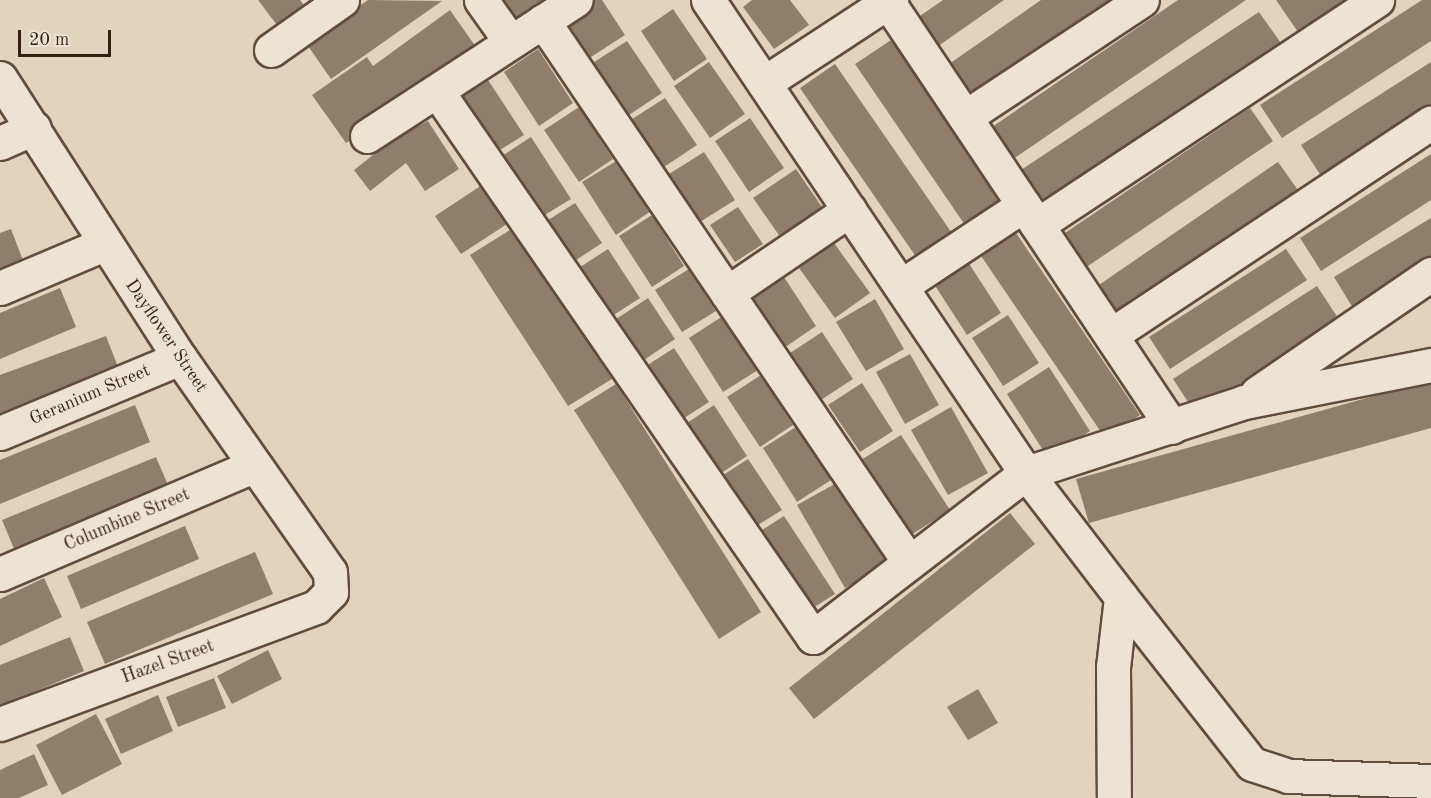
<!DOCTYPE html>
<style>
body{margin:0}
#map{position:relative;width:1431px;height:798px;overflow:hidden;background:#e2d4bc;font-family:"Old Standard TT",serif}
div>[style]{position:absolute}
.building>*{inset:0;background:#8f7e6a}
.roads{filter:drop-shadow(2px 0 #614d3c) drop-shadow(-2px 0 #614d3c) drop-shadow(0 2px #614d3c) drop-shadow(0 -2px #614d3c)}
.minor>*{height:33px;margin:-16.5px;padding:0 16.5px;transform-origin:16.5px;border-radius:16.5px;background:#ece3d3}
span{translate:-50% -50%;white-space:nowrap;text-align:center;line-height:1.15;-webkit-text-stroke:4.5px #ece3d3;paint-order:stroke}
.street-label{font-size:18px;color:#362012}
.scale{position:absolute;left:18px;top:30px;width:93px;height:27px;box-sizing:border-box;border:3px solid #362012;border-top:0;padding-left:8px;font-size:18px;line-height:21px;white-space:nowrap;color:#362012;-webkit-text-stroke:4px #ece3d3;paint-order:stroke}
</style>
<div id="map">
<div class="building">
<i style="clip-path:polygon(258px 0,300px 0,307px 9px,280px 29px)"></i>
<i style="clip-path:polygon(368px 0,442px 1px,331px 79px,306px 43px)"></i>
<i style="clip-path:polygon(494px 0,558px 0,515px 30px)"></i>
<i style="clip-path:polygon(590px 0,602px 0,625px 35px,588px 59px,561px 19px)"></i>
<i style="clip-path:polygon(752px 0,790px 0,809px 25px,774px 49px,743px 7px)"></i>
<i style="clip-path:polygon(943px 0,1004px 0,934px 49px,914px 20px)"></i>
<i style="clip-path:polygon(1041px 0,1120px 0,976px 101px,949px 64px)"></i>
<i style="clip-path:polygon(1178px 0,1246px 0,1013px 159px,992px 127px)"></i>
<i style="clip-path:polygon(1276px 0,1354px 0,1300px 35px)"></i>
<i style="clip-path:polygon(1422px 0,1431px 0,1431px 41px,1282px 138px,1260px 105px)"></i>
<i style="clip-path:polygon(673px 9px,707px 59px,674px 81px,641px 31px)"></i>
<i style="clip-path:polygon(450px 10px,478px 50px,346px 143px,312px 95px,367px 57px,373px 66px)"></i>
<i style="clip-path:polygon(1259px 12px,1283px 46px,1042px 207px,1018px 172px)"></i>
<i style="clip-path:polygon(894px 38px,1006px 202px,967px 228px,855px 64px)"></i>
<i style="clip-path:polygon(627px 41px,662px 93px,626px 117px,591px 64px)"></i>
<i style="clip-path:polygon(538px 49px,573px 103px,539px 126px,504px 72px)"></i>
<i style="clip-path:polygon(709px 62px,745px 114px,710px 138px,674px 86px)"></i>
<i style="clip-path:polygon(1431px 62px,1431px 110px,1323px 179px,1301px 145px)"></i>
<i style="clip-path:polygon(835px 64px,956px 239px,921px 264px,800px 88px)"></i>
<i style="clip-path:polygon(488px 80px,524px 135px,490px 156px,454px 102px)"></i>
<i style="clip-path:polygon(665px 98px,697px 145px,661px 169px,629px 121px)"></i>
<i style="clip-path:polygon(579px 107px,613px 159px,579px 182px,544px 130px)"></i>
<i style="clip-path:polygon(1250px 108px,1273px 141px,1082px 270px,1059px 237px)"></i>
<i style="clip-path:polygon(750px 118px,784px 168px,749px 192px,715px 141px)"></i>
<i style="clip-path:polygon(428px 121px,459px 169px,425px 191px,406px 163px,370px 191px,354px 170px,392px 140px)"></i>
<i style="clip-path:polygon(531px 137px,571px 199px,535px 221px,496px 160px)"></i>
<i style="clip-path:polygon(704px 152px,735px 200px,700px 222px,669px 174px)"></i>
<i style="clip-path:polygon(1431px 154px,1431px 200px,1321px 271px,1300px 238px)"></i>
<i style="clip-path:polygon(618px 160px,651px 211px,616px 235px,582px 182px)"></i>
<i style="clip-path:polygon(1278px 162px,1300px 193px,1115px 321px,1093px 289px)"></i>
<i style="clip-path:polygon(796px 169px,824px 210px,781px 238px,753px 198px)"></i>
<i style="clip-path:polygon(482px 185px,507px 224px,461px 254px,435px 216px)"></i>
<i style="clip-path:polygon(575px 203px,602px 243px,564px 268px,537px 227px)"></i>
<i style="clip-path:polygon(738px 207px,763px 244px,735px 262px,710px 225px)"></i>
<i style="clip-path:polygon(652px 215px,684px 266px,652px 287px,619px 236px)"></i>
<i style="clip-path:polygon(1431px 218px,1431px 267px,1356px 313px,1334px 277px)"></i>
<i style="clip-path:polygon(1012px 227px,1140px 415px,1105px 438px,977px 250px)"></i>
<i style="clip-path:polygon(513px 228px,612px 379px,568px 406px,470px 255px)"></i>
<i style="clip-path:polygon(11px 229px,27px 271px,0 281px,0 233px)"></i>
<i style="clip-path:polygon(834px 243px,870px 293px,835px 318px,799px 268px)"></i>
<i style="clip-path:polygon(608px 249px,640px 298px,606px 320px,574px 271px)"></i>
<i style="clip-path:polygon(1286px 249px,1307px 280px,1170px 369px,1149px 337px)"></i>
<i style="clip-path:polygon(968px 262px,1001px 313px,967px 335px,934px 284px)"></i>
<i style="clip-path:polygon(689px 269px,716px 311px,682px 332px,655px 290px)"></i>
<i style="clip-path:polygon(782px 274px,816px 326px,784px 348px,750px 295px)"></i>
<i style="clip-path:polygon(1317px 286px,1340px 321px,1196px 414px,1173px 379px)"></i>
<i style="clip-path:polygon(60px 288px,76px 327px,0 359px,0 313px)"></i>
<i style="clip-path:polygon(648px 298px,675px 339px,638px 364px,610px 323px)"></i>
<i style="clip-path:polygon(875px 299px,904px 349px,866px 371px,836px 322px)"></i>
<i style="clip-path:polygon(1008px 315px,1039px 363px,1003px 386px,972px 338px)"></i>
<i style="clip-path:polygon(723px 316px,758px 370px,723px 392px,689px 338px)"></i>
<i style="clip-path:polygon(822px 332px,853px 379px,821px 400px,790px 353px)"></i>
<i style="clip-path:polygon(106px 336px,123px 380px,0 426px,0 375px)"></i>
<i style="clip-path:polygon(674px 348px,709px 402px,681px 420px,646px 366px)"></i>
<i style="clip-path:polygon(910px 354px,939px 405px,905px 424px,876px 372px)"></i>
<i style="clip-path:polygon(1049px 367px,1090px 431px,1048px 458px,1007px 394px)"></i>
<i style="clip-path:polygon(761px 375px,793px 425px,760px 447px,727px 397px)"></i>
<i style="clip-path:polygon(1431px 380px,1431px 428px,1089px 523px,1076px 479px)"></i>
<i style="clip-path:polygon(862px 383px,893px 431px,860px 452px,828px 405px)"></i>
<i style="clip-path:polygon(616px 384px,761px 612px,719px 639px,574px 410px)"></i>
<i style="clip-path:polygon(135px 405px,150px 442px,0 504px,0 460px)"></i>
<i style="clip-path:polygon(714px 405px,747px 456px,714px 478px,681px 427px)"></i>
<i style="clip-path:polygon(951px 407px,988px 473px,948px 495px,911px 430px)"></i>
<i style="clip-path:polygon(796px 427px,831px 480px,797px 502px,763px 448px)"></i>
<i style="clip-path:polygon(901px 435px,950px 510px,911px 535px,861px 460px)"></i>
<i style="clip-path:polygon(156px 457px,171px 492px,17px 556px,2px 520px)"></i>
<i style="clip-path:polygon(748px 459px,782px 510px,753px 528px,720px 477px)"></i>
<i style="clip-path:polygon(840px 481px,888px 564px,845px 588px,797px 505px)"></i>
<i style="clip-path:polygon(1010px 513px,1035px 544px,814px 719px,789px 688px)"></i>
<i style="clip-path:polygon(784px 516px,835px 594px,805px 613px,754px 535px)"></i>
<i style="clip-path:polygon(185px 526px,199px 559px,81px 609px,67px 576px)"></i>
<i style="clip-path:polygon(255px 552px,273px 594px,105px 664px,87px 622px)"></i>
<i style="clip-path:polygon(44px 578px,62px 617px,0 646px,0 599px)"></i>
<i style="clip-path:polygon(70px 637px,84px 671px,0 706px,0 665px)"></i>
<i style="clip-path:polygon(268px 650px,282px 679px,232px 704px,217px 676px)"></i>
<i style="clip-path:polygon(214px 678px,226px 708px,178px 727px,166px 697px)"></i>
<i style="clip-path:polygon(978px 689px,998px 723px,968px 740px,947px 707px)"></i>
<i style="clip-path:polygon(158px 695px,173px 731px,121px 754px,105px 719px)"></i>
<i style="clip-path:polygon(96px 714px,122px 764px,62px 795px,36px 745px)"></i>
<i style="clip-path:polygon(34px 754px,48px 785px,19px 798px,0 798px,0 770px)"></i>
</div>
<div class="roads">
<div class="minor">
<i style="left:481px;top:0;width:50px;rotate:54.7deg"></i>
<i style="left:708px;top:0;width:570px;rotate:56.09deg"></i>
<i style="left:1026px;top:473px;width:156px;rotate:52.5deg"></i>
<i style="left:1121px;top:597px;width:70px;rotate:96.5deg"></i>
<i style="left:1113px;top:667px;width:131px;rotate:89.6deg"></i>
<i style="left:888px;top:2px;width:511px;rotate:56.25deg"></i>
<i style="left:543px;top:21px;width:653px;rotate:55.92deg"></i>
<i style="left:271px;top:50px;width:87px;rotate:-35.2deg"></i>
<i style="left:0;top:78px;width:333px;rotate:57.3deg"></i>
<i style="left:180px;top:358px;width:261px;rotate:55deg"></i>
<i style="left:330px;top:572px;width:20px;rotate:87deg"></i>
<i style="left:331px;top:592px;width:21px;rotate:135deg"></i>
<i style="left:316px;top:607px;width:337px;rotate:159.7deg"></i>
<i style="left:764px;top:83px;width:152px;rotate:-33.2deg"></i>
<i style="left:437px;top:91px;width:663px;rotate:55.45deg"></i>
<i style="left:813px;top:637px;width:269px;rotate:-37.6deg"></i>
<i style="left:1026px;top:473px;width:229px;rotate:-18deg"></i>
<i style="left:1244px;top:402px;width:191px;rotate:-11.2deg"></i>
<i style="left:965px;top:117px;width:212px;rotate:-33.5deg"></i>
<i style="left:367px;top:136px;width:249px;rotate:-33.1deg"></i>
<i style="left:0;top:143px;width:37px;rotate:-24deg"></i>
<i style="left:1037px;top:225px;width:408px;rotate:-33.5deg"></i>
<i style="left:901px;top:286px;width:147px;rotate:-33.4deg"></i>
<i style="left:0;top:288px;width:113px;rotate:-22.9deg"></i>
<i style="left:727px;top:293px;width:148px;rotate:-34.2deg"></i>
<i style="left:1111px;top:335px;width:384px;rotate:-33.6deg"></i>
<i style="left:1257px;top:393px;width:211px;rotate:-34.4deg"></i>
<i style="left:0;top:433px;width:195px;rotate:-22.6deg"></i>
<i style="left:0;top:574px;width:275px;rotate:-23.1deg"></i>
<i style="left:1121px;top:597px;width:212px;rotate:51.9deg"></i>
<i style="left:1252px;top:764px;width:38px;rotate:18deg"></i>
<i style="left:1288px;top:776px;width:143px;rotate:2deg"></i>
</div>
</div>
<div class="street-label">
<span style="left:166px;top:336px;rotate:56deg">Dayflower Street</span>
<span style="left:90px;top:395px;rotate:-23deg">Geranium Street</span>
<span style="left:127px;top:520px;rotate:-23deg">Columbine Street</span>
<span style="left:168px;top:662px;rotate:-20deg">Hazel Street</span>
</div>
<div class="scale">20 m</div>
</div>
